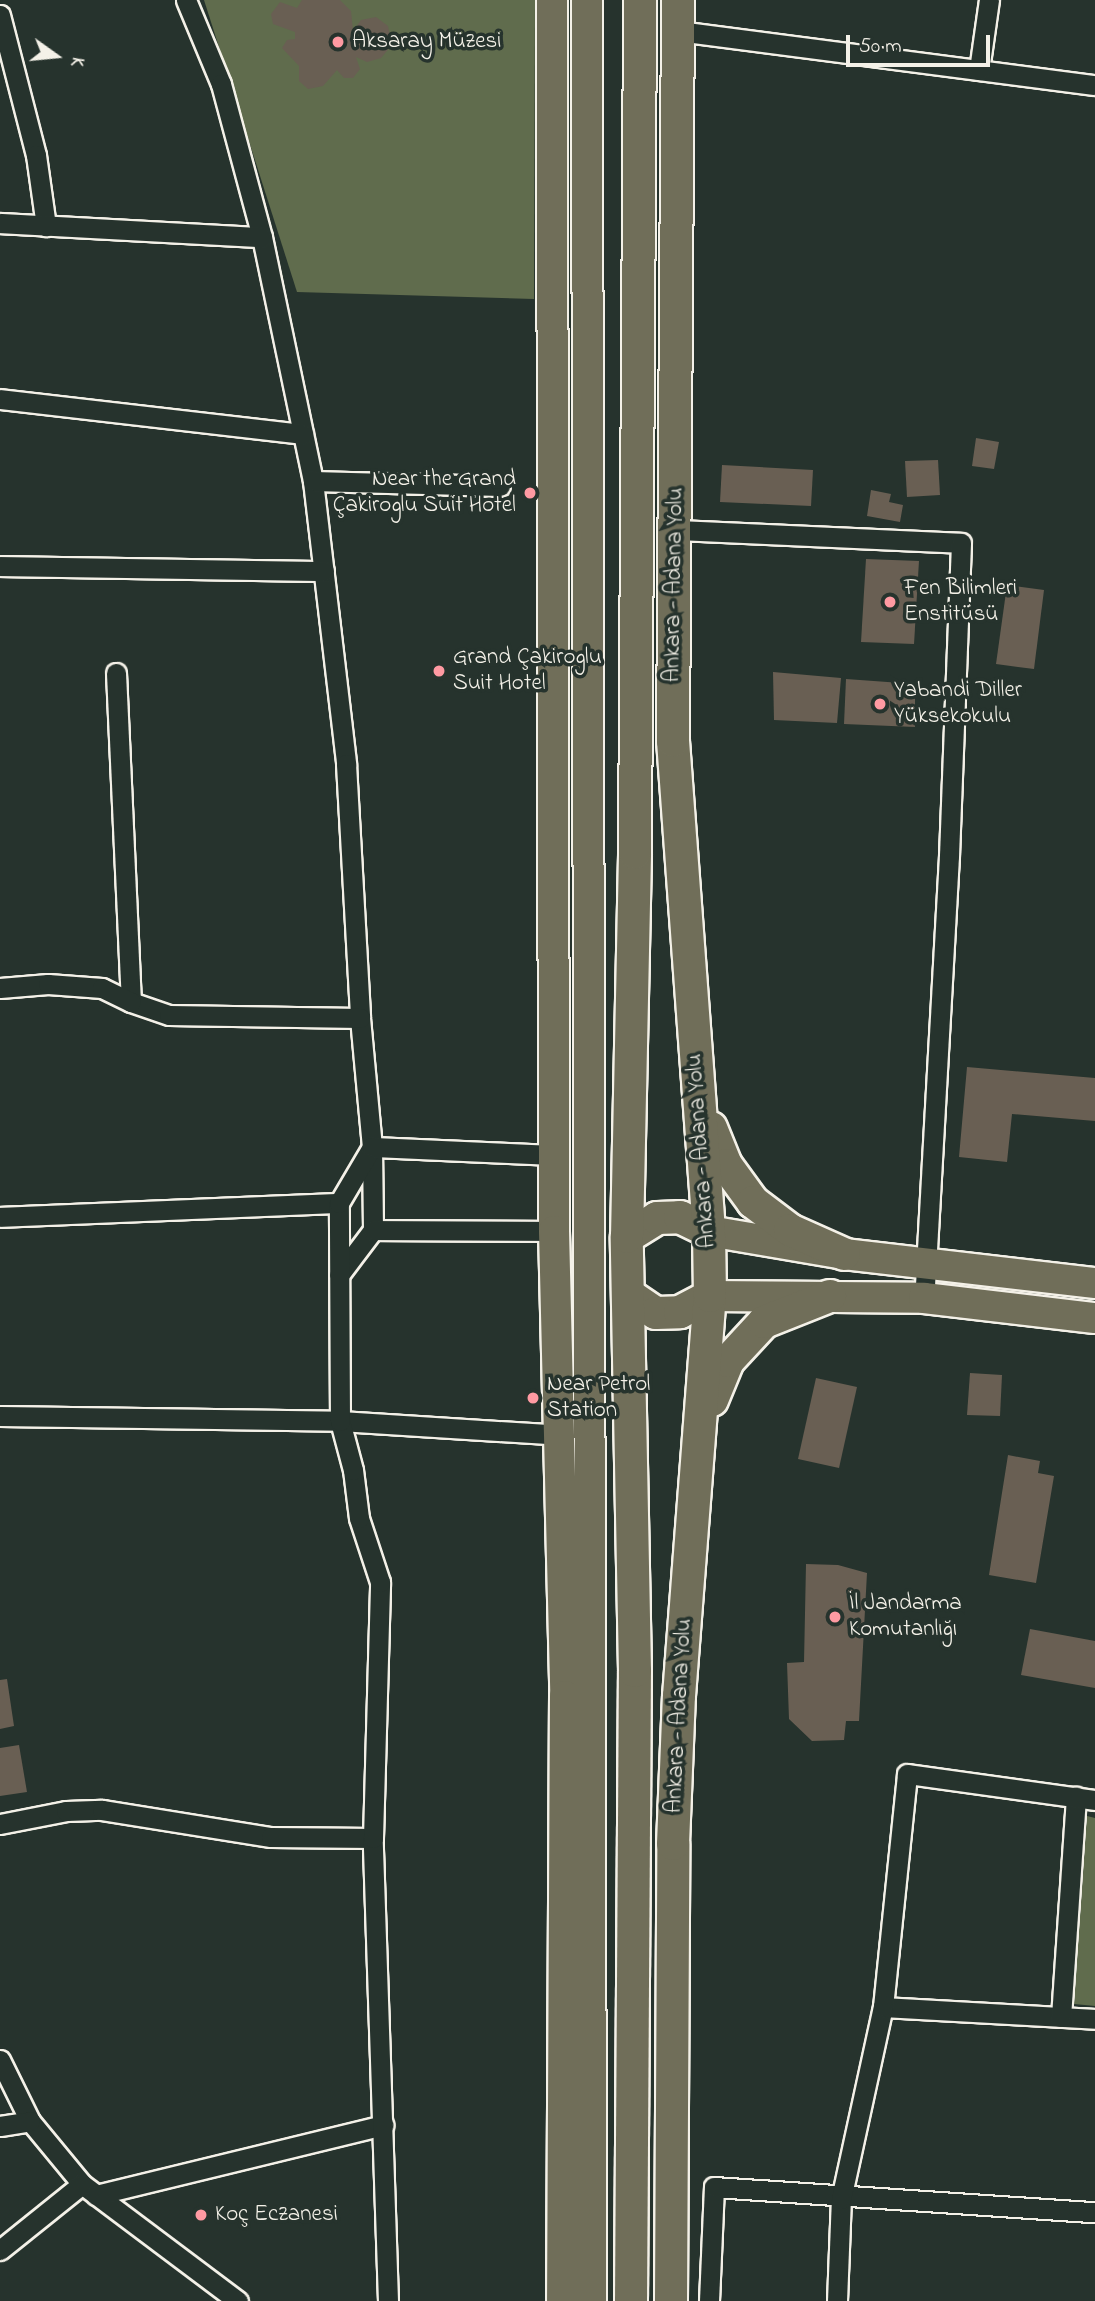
<!DOCTYPE html>
<meta charset="utf-8">
<style>
body{margin:0}
#map{position:relative;width:1095px;height:2301px;overflow:hidden;background:#26332d;font-family:"Indie Flower",sans-serif}
div>[style]{position:absolute}
.green>*{inset:0;background:#606c4d}
.building>*{inset:0;background:#695f53}
.roads{filter:drop-shadow(2px 0 #f4f1e8) drop-shadow(-2px 0 #f4f1e8) drop-shadow(0 2px #f4f1e8) drop-shadow(0 -2px #f4f1e8)}
.minor>*{height:19px;margin:-9.5px;padding:0 9.5px;transform-origin:9.5px;border-radius:9.5px;background:#26332d}
.primary>*{height:30px;margin:-15px;padding:0 15px;transform-origin:15px;border-radius:15px;background:#706e59}
.trunk>*{height:32px;margin:-16px;padding:0 16px;transform-origin:16px;border-radius:16px;background:#706e59}
.dots>*{width:19px;height:19px;translate:-50% -50%;box-sizing:border-box;border:4px solid #26332d;border-radius:50%}
span{translate:-50% -50%;white-space:nowrap;text-align:center;line-height:1.15;-webkit-text-stroke:7px #26332d;paint-order:stroke}
.poi-label{font-size:23px;color:#f4f1e8}
.left{translate:0 -50%;text-align:left}
.right{translate:-100% -50%;text-align:right}
.street-label{font-size:23px;color:#f4f1e8}
.north{position:absolute;left:21px;top:21px;width:70px;height:70px;-webkit-text-stroke:5px #26332d;paint-order:stroke;rotate:105deg;font-size:19px;font-weight:700;line-height:28px;text-align:center;color:#f4f1e8}
.north::after{content:'';display:block;margin:auto;width:24px;height:32px;background:#f4f1e8;clip-path:polygon(50% 0,100% 100%,50% 72%,0 100%)}
.scale{position:absolute;left:846px;top:35px;width:144px;height:32px;box-sizing:border-box;border:4px solid #f4f1e8;border-top:0;padding-left:9px;font-size:21px;line-height:24px;white-space:nowrap;color:#f4f1e8;-webkit-text-stroke:5px #26332d;paint-order:stroke}
</style>
<div id="map">
<div class="green">
<i style="clip-path:polygon(204px 0,535px 0,534px 299px,297px 292px)"></i>
<i style="clip-path:polygon(1087px 1816px,1095px 1818px,1095px 2006px,1074px 2004px)"></i>
</div>
<div class="building">
<i style="clip-path:polygon(302px 0,340px 0,351px 11px,353px 31px,361px 20px,376px 17px,388px 26px,392px 45px,381px 58px,367px 62px,356px 57px,360px 69px,353px 78px,344px 78px,337px 70px,323px 86px,308px 89px,299px 81px,299px 66px,282px 48px,287px 40px,295px 39px,295px 32px,273px 24px,271px 14px,280px 2px,297px 8px)"></i>
<i style="clip-path:polygon(976px 438px,999px 442px,994px 469px,972px 466px)"></i>
<i style="clip-path:polygon(938px 460px,940px 495px,907px 497px,905px 461px)"></i>
<i style="clip-path:polygon(722px 465px,813px 470px,811px 506px,720px 502px)"></i>
<i style="clip-path:polygon(871px 490px,891px 494px,889px 502px,903px 505px,900px 522px,867px 516px)"></i>
<i style="clip-path:polygon(866px 559px,919px 561px,914px 644px,861px 642px)"></i>
<i style="clip-path:polygon(1007px 585px,1044px 590px,1034px 669px,996px 664px)"></i>
<i style="clip-path:polygon(773px 672px,841px 678px,837px 723px,774px 720px)"></i>
<i style="clip-path:polygon(846px 679px,915px 684px,915px 727px,844px 724px)"></i>
<i style="clip-path:polygon(967px 1067px,1095px 1078px,1095px 1121px,1012px 1114px,1007px 1162px,959px 1157px)"></i>
<i style="clip-path:polygon(970px 1373px,1002px 1375px,1000px 1416px,967px 1415px)"></i>
<i style="clip-path:polygon(816px 1378px,857px 1387px,839px 1468px,798px 1459px)"></i>
<i style="clip-path:polygon(1008px 1455px,1040px 1461px,1038px 1473px,1054px 1476px,1036px 1583px,989px 1575px)"></i>
<i style="clip-path:polygon(806px 1564px,838px 1565px,867px 1573px,859px 1721px,846px 1721px,844px 1740px,812px 1741px,789px 1719px,787px 1663px,804px 1662px)"></i>
<i style="clip-path:polygon(1030px 1629px,1095px 1641px,1095px 1688px,1021px 1675px)"></i>
<i style="clip-path:polygon(7px 1679px,14px 1726px,0 1729px,0 1680px)"></i>
<i style="clip-path:polygon(19px 1745px,27px 1792px,0 1796px,0 1748px)"></i>
</div>
<div class="roads">
<div class="minor">
<i style="left:186px;top:0;width:91px;rotate:67.4deg"></i>
<i style="left:221px;top:84px;width:158px;rotate:75deg"></i>
<i style="left:262px;top:237px;width:249px;rotate:78.2deg"></i>
<i style="left:313px;top:481px;width:285px;rotate:83.3deg"></i>
<i style="left:346px;top:764px;width:254px;rotate:86.8deg"></i>
<i style="left:360px;top:1018px;width:130px;rotate:84.7deg"></i>
<i style="left:372px;top:1147px;width:83px;rotate:89.3deg"></i>
<i style="left:373px;top:1230px;width:56px;rotate:127.1deg"></i>
<i style="left:0;top:15px;width:145px;rotate:75.6deg"></i>
<i style="left:36px;top:155px;width:72px;rotate:82deg"></i>
<i style="left:678px;top:31px;width:420px;rotate:7.4deg"></i>
<i style="left:979px;top:70px;width:71px;rotate:-81.9deg"></i>
<i style="left:0;top:223px;width:262px;rotate:3.1deg"></i>
<i style="left:0;top:399px;width:305px;rotate:6.6deg"></i>
<i style="left:313px;top:481px;width:187px;rotate:1.5deg"></i>
<i style="left:676px;top:530px;width:285px;rotate:2.6deg"></i>
<i style="left:961px;top:543px;width:313px;rotate:92.2deg"></i>
<i style="left:949px;top:856px;width:443px;rotate:93.2deg"></i>
<i style="left:0;top:566px;width:324px;rotate:0.9deg"></i>
<i style="left:116px;top:673px;width:329px;rotate:87.4deg"></i>
<i style="left:131px;top:1002px;width:40px;rotate:18.9deg"></i>
<i style="left:169px;top:1015px;width:191px;rotate:0.9deg"></i>
<i style="left:0;top:988px;width:48px;rotate:-4.8deg"></i>
<i style="left:48px;top:984px;width:54px;rotate:4.2deg"></i>
<i style="left:102px;top:988px;width:32px;rotate:26deg"></i>
<i style="left:0;top:1217px;width:339px;rotate:-2.4deg"></i>
<i style="left:373px;top:1230px;width:181px;rotate:0.3deg"></i>
<i style="left:0;top:1416px;width:340px;rotate:0.8deg"></i>
<i style="left:340px;top:1421px;width:220px;rotate:3.6deg"></i>
<i style="left:0;top:1824px;width:67px;rotate:-11.1deg"></i>
<i style="left:66px;top:1811px;width:36px;rotate:-2deg"></i>
<i style="left:102px;top:1810px;width:171px;rotate:9.1deg"></i>
<i style="left:271px;top:1837px;width:102px;rotate:0.6deg"></i>
<i style="left:883px;top:2007px;width:212px;rotate:3.2deg"></i>
<i style="left:1061px;top:2017px;width:221px;rotate:-86.1deg"></i>
<i style="left:0;top:2060px;width:68px;rotate:63.8deg"></i>
<i style="left:30px;top:2121px;width:82px;rotate:50.5deg"></i>
<i style="left:82px;top:2184px;width:195px;rotate:36.9deg"></i>
<i style="left:0;top:2126px;width:30px;rotate:-9deg"></i>
<i style="left:96px;top:2195px;width:296px;rotate:-13.7deg"></i>
<i style="left:0;top:2250px;width:105px;rotate:-38.8deg"></i>
<i style="left:388px;top:2301px;width:463px;rotate:-91.9deg"></i>
<i style="left:373px;top:1838px;width:256px;rotate:-88.4deg"></i>
<i style="left:380px;top:1582px;width:67px;rotate:-108.2deg"></i>
<i style="left:359px;top:1518px;width:48px;rotate:-97.1deg"></i>
<i style="left:353px;top:1470px;width:51px;rotate:-104.9deg"></i>
<i style="left:340px;top:1421px;width:218px;rotate:-90.3deg"></i>
<i style="left:339px;top:1203px;width:65px;rotate:-59.5deg"></i>
<i style="left:372px;top:1147px;width:183px;rotate:2.5deg"></i>
<i style="left:709px;top:2301px;width:114px;rotate:-87.5deg"></i>
<i style="left:714px;top:2187px;width:382px;rotate:3.8deg"></i>
<i style="left:837px;top:2301px;width:102px;rotate:-87.8deg"></i>
<i style="left:841px;top:2199px;width:197px;rotate:-77.7deg"></i>
<i style="left:883px;top:2007px;width:234px;rotate:-84.1deg"></i>
<i style="left:907px;top:1774px;width:190px;rotate:7.9deg"></i>
</div>
<div class="primary">
<i style="left:552px;top:0;width:1231px;rotate:89.91deg"></i>
<i style="left:554px;top:1231px;width:465px;rotate:88.6deg"></i>
<i style="left:565px;top:1696px;width:605px;rotate:90.28deg"></i>
<i style="left:587px;top:0;width:2301px;rotate:89.9deg"></i>
<i style="left:709px;top:1231px;width:137px;rotate:9.7deg"></i>
<i style="left:844px;top:1254px;width:253px;rotate:6.6deg"></i>
<i style="left:710px;top:1296px;width:214px;rotate:0.5deg"></i>
<i style="left:924px;top:1298px;width:172px;rotate:6.7deg"></i>
</div>
<div class="trunk">
<i style="left:711px;top:1128px;width:40px;rotate:68deg"></i>
<i style="left:726px;top:1165px;width:46px;rotate:53.9deg"></i>
<i style="left:753px;top:1202px;width:46px;rotate:37.1deg"></i>
<i style="left:790px;top:1230px;width:59px;rotate:24deg"></i>
<i style="left:627px;top:1237px;width:36px;rotate:-32deg"></i>
<i style="left:657px;top:1218px;width:23px;rotate:-2deg"></i>
<i style="left:680px;top:1217px;width:32px;rotate:26deg"></i>
<i style="left:629px;top:1295px;width:32px;rotate:34deg"></i>
<i style="left:656px;top:1313px;width:24px;rotate:-2deg"></i>
<i style="left:680px;top:1312px;width:34px;rotate:-28deg"></i>
<i style="left:712px;top:1400px;width:42px;rotate:-67.7deg"></i>
<i style="left:728px;top:1361px;width:53px;rotate:-47.3deg"></i>
<i style="left:764px;top:1322px;width:71px;rotate:-21.5deg"></i>
<i style="left:631px;top:2301px;width:630px;rotate:-89.64deg"></i>
<i style="left:635px;top:1671px;width:434px;rotate:-91.1deg"></i>
<i style="left:627px;top:1237px;width:384px;rotate:-88.8deg"></i>
<i style="left:635px;top:853px;width:853px;rotate:-89.66deg"></i>
<i style="left:671px;top:2301px;width:457px;rotate:-89.7deg"></i>
<i style="left:673px;top:1844px;width:148px;rotate:-87.7deg"></i>
<i style="left:679px;top:1696px;width:401px;rotate:-85.6deg"></i>
<i style="left:710px;top:1296px;width:65px;rotate:-90.9deg"></i>
<i style="left:709px;top:1231px;width:491px;rotate:-94.2deg"></i>
<i style="left:673px;top:741px;width:741px;rotate:-89.61deg"></i>
</div>
</div>
<div class="dots">
<i style="left:338px;top:42px;background:#ff9aa2"></i>
<i style="left:530px;top:493px;background:#ff9aa2"></i>
<i style="left:890px;top:602px;background:#ff9aa2"></i>
<i style="left:439px;top:671px;background:#ff9aa2"></i>
<i style="left:880px;top:704px;background:#ff9aa2"></i>
<i style="left:533px;top:1398px;background:#ff9aa2"></i>
<i style="left:835px;top:1617px;background:#ff9aa2"></i>
<i style="left:201px;top:2215px;background:#ff9aa2"></i>
</div>
<div class="poi-label">
<span class="left" style="left:352px;top:42px">Aksaray Müzesi</span>
<span class="right" style="left:516px;top:493px">Near the Grand<br>Çakiroglu Suit Hotel</span>
<span class="left" style="left:904px;top:602px">Fen Bilimleri<br>Enstitüsü</span>
<span class="left" style="left:453px;top:671px">Grand Çakiroglu<br>Suit Hotel</span>
<span class="left" style="left:894px;top:704px">Yabandi Diller<br>Yüksekokulu</span>
<span class="left" style="left:547px;top:1398px">Near Petrol<br>Station</span>
<span class="left" style="left:849px;top:1617px">İl Jandarma<br>Komutanlığı</span>
<span class="left" style="left:215px;top:2215px">Koç Eczanesi</span>
</div>
<div class="street-label">
<span style="left:675px;top:585px;rotate:-89deg">Ankara - Adana Yolu</span>
<span style="left:702px;top:1151px;rotate:-94deg">Ankara - Adana Yolu</span>
<span style="left:680px;top:1716px;rotate:-87deg">Ankara - Adana Yolu</span>
</div>
<div class="north">K</div>
<div class="scale">50 m</div>
</div>
